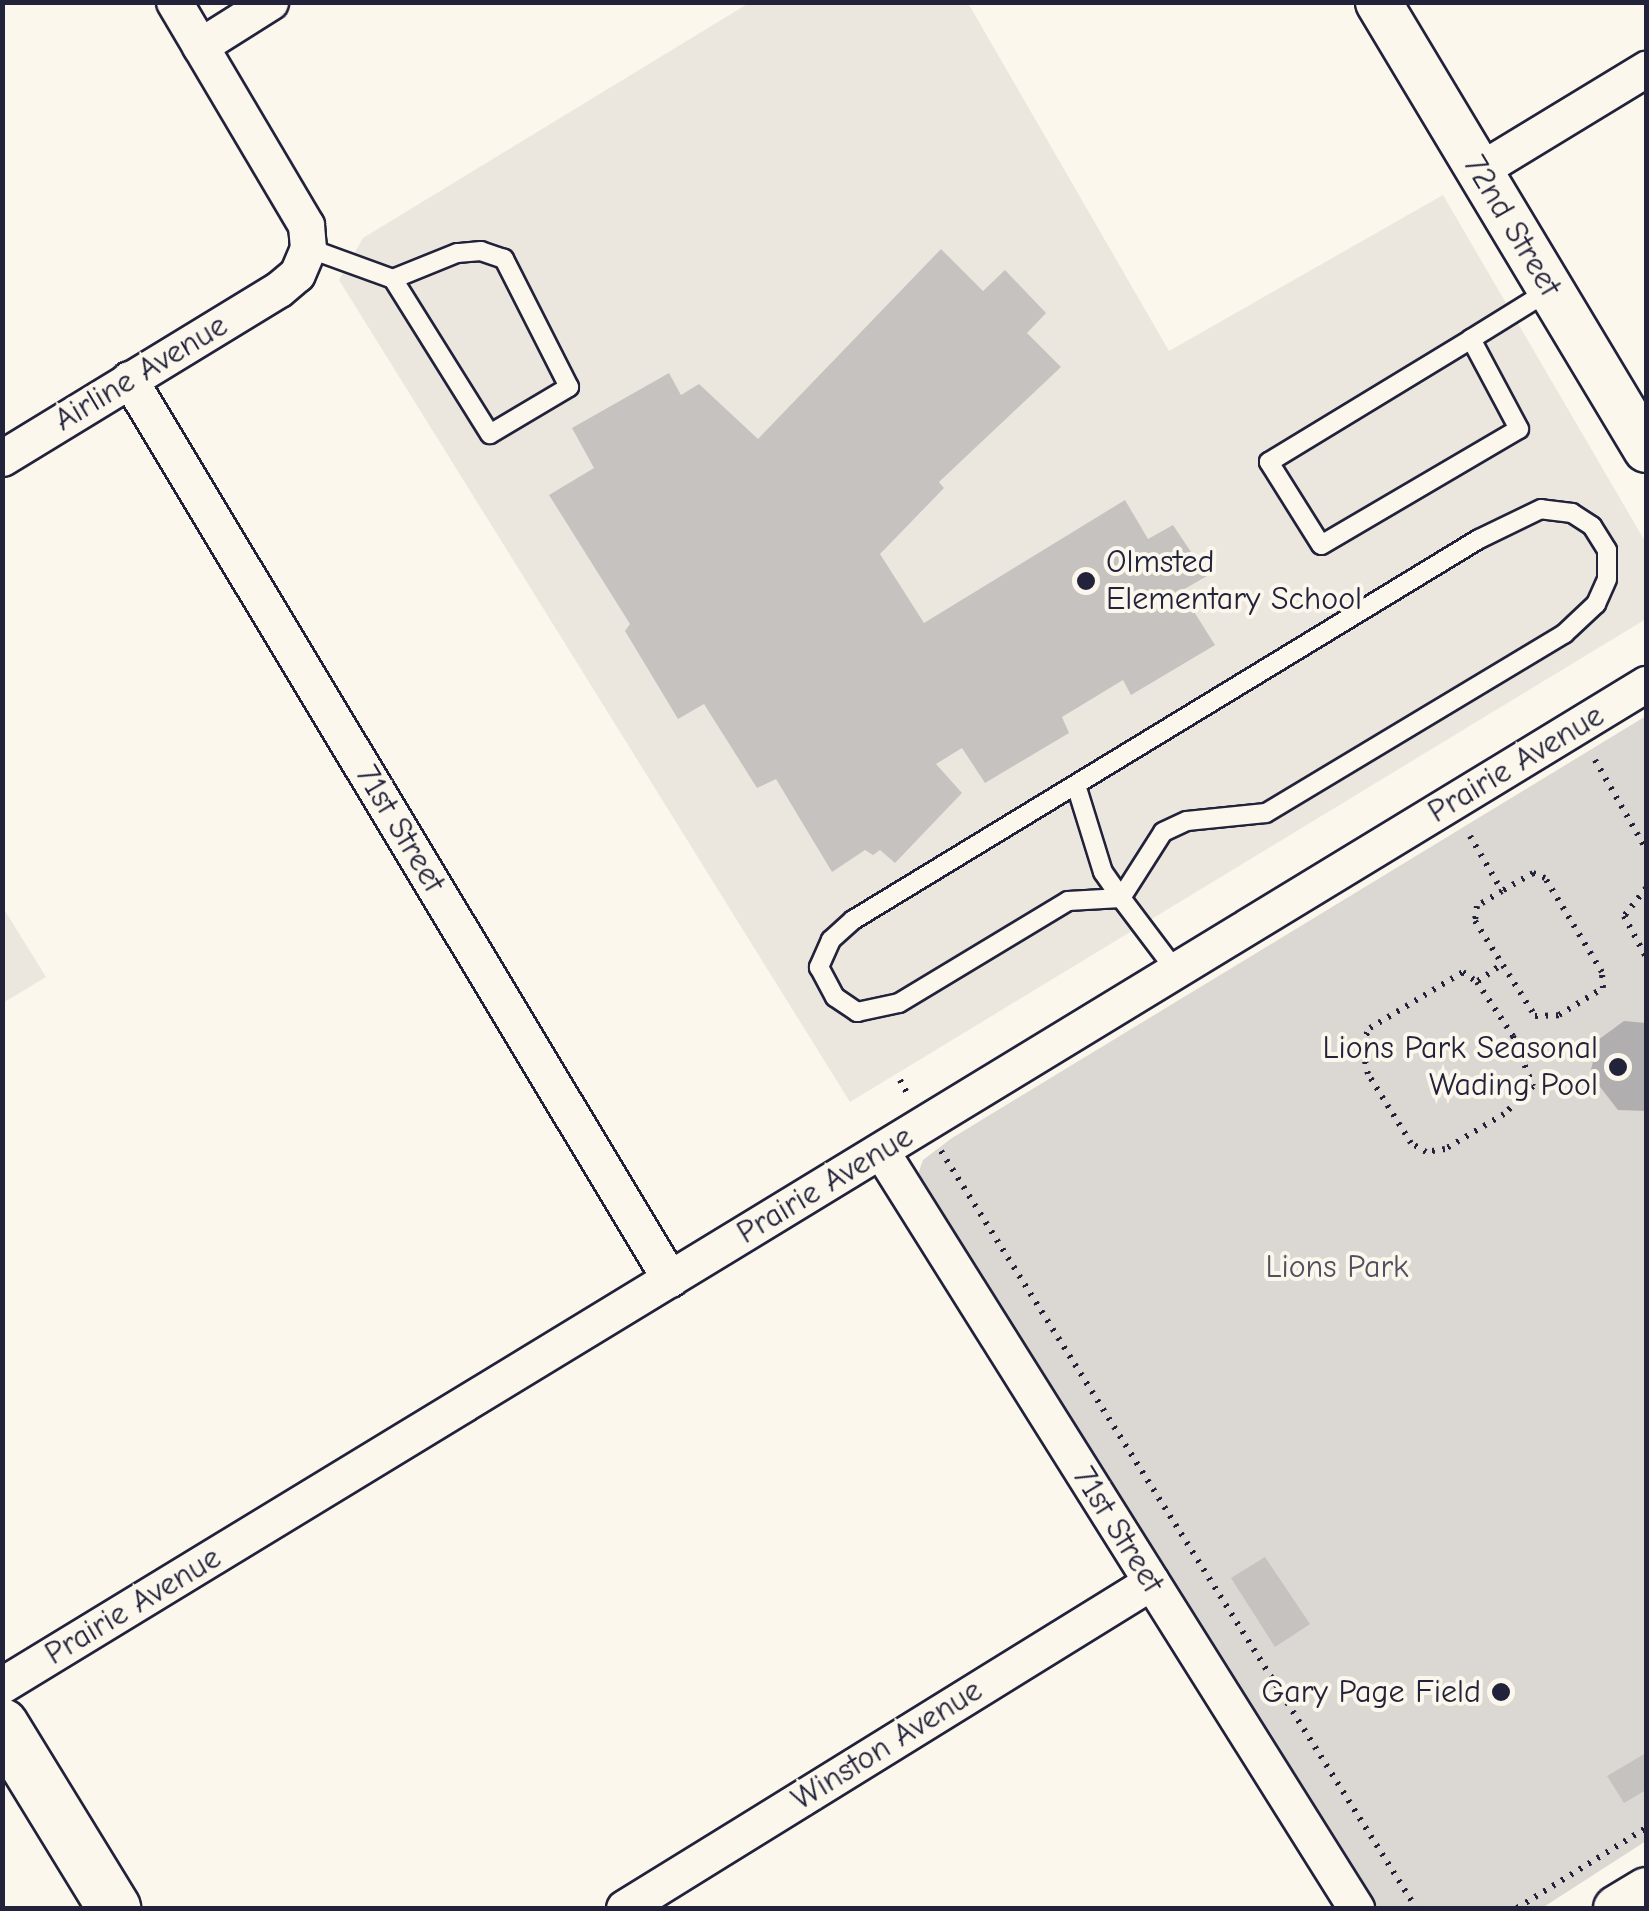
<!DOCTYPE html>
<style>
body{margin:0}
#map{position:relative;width:1649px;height:1911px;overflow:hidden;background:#fbf7ec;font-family:"Comic Neue",sans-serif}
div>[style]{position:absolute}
.built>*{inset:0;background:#ebe7df}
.green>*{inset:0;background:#dbd8d3}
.water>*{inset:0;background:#b1aeb0}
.building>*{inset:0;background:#c6c2c0}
.path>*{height:6px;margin-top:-3px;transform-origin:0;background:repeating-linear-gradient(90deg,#22223b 0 2.5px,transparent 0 10.5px)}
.roads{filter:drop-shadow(2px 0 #22223b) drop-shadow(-2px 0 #22223b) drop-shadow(0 2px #22223b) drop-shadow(0 -2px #22223b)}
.service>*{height:18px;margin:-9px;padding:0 9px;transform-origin:9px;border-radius:9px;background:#fbf7ec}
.minor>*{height:35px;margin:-17.5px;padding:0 17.5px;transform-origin:17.5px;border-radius:17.5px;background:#fbf7ec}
.tertiary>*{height:45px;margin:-22.5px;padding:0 22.5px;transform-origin:22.5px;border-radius:22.5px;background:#fbf7ec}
.secondary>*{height:52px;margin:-26px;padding:0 26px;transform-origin:26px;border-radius:26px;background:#fbf7ec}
.dots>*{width:28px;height:28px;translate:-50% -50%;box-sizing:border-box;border:5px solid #fbf7ec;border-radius:50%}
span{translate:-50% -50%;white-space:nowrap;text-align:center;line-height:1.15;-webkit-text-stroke:8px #fbf7ec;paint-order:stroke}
.street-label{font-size:32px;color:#22223b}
.poi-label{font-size:32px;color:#22223b}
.left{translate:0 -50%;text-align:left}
.right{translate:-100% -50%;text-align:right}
.park-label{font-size:32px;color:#505061}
.frame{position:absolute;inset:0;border:5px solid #22223b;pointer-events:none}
</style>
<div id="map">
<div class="built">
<i style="clip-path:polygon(749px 3px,968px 3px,1169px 351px,1443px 195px,1646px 543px,1646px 619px,850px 1102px,339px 280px,363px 238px)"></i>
<i style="clip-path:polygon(2px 906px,46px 977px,3px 1003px,2px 1003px)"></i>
</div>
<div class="green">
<i style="clip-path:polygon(1646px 716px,1646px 1841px,1542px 1908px,1374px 1908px,918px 1174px,923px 1160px,952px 1138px)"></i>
</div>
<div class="water">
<i style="clip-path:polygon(1624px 1021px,1646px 1023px,1646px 1111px,1618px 1110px,1590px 1074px,1598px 1040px)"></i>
</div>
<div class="building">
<i style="clip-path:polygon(941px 249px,983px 291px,1005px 270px,1046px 313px,1027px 333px,1061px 367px,939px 482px,944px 488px,880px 554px,924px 623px,1125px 500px,1148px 539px,1173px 525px,1207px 576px,1181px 591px,1215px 645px,1131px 695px,1123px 680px,1062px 717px,1069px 733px,985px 783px,962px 748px,936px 764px,962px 793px,895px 863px,880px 850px,873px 855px,865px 850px,832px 872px,776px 779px,757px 788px,704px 704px,678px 719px,625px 631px,630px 624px,549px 495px,594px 468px,572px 428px,669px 373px,681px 395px,699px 384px,758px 439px)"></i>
<i style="clip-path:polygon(1265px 1557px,1310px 1624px,1275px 1647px,1231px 1578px)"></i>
<i style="clip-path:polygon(1646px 1753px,1646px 1790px,1624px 1803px,1607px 1776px)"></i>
</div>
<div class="path">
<i style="left:1595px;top:760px;width:103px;rotate:60.2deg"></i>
<i style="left:1470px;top:836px;width:64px;rotate:59.8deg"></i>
<i style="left:1502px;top:891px;width:29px;rotate:149deg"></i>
<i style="left:1477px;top:906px;width:15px;rotate:98deg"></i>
<i style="left:1475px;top:921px;width:112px;rotate:57.7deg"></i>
<i style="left:1535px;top:1016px;width:24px;rotate:-2deg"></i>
<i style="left:1559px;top:1015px;width:52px;rotate:-31.5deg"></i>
<i style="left:1603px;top:988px;width:16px;rotate:-94deg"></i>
<i style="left:1602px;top:972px;width:110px;rotate:-121.2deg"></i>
<i style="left:1545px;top:878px;width:13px;rotate:-157deg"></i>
<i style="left:1533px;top:873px;width:36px;rotate:150deg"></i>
<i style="left:1646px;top:888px;width:36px;rotate:128deg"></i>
<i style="left:1624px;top:916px;width:47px;rotate:61.8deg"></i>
<i style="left:1463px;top:972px;width:17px;rotate:36deg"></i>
<i style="left:1477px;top:982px;width:65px;rotate:56.3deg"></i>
<i style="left:1513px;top:1036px;width:54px;rotate:68.2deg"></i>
<i style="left:1533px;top:1086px;width:40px;rotate:136deg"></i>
<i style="left:1504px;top:1114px;width:69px;rotate:149.3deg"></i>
<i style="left:1445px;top:1149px;width:19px;rotate:171deg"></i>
<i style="left:1426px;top:1152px;width:17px;rotate:-149deg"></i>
<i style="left:1411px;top:1143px;width:81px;rotate:-121.9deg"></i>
<i style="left:1368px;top:1074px;width:31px;rotate:-103deg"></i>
<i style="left:1361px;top:1044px;width:18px;rotate:-61deg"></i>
<i style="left:1370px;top:1028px;width:109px;rotate:-31.1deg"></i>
<i style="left:1478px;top:981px;width:28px;rotate:-35deg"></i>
<i style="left:900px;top:1080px;width:19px;rotate:62deg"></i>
<i style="left:941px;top:1151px;width:894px;rotate:57.89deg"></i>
<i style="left:1517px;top:1908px;width:152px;rotate:-31.8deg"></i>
</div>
<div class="roads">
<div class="service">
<i style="left:308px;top:248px;width:90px;rotate:20deg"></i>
<i style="left:393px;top:279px;width:183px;rotate:58deg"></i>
<i style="left:490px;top:434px;width:92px;rotate:-30.7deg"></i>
<i style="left:569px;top:387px;width:144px;rotate:-116.9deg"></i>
<i style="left:504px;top:259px;width:24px;rotate:-161deg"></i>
<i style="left:481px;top:251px;width:24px;rotate:175deg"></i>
<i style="left:457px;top:253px;width:69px;rotate:157.9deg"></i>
<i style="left:1471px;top:339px;width:102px;rotate:61.9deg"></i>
<i style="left:1519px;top:429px;width:229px;rotate:149.6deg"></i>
<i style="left:1321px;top:545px;width:98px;rotate:-122.1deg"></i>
<i style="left:1269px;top:462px;width:237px;rotate:-31.3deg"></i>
<i style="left:1471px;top:339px;width:93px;rotate:-31.8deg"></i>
<i style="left:1076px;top:785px;width:91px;rotate:72.8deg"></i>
<i style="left:1103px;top:872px;width:32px;rotate:55deg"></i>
<i style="left:1121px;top:898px;width:78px;rotate:-57.5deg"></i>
<i style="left:1163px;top:832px;width:26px;rotate:-25deg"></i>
<i style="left:1187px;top:821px;width:79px;rotate:-5.8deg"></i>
<i style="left:1266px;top:813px;width:348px;rotate:-31deg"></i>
<i style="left:1564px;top:634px;width:44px;rotate:-43.2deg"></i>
<i style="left:1596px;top:604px;width:27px;rotate:-66deg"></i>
<i style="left:1607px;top:579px;width:29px;rotate:-90deg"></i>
<i style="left:1607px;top:550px;width:28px;rotate:-122deg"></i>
<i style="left:1592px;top:526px;width:24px;rotate:-147deg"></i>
<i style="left:1572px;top:513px;width:31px;rotate:-173deg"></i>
<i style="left:1541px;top:509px;width:69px;rotate:154.2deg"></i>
<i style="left:1479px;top:539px;width:733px;rotate:148.67deg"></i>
<i style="left:853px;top:920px;width:30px;rotate:138deg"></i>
<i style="left:831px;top:940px;width:30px;rotate:114deg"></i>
<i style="left:819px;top:967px;width:34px;rotate:62deg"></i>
<i style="left:835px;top:997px;width:27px;rotate:34deg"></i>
<i style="left:857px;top:1012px;width:43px;rotate:-12.1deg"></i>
<i style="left:899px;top:1003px;width:197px;rotate:-31.1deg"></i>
<i style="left:1068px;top:901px;width:53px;rotate:-3.2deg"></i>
<i style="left:1121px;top:898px;width:91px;rotate:53deg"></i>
</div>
<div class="minor">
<i style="left:200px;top:46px;width:83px;rotate:-32.2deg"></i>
<i style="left:1478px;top:171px;width:197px;rotate:-31.3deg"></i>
<i style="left:129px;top:379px;width:1050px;rotate:58.99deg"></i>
<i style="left:2px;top:458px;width:324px;rotate:-31.4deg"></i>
<i style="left:279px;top:289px;width:23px;rotate:-40deg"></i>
<i style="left:297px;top:274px;width:28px;rotate:-67deg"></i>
<i style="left:308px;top:248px;width:23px;rotate:-95deg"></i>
<i style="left:306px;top:225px;width:259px;rotate:-120.6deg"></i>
<i style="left:881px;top:1151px;width:894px;rotate:57.89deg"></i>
<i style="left:2px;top:1685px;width:1925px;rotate:-31.34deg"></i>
<i style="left:624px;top:1908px;width:620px;rotate:-31.74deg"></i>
</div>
<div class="tertiary">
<i style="left:1378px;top:2px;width:521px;rotate:59.06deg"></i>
<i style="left:1616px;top:1908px;width:35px;rotate:-31deg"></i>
</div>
<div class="secondary">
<i style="left:2px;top:1725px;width:215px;rotate:58.5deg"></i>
</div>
</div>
<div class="dots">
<i style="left:1086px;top:581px;background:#22223b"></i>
<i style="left:1618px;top:1067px;background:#22223b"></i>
<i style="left:1501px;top:1692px;background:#22223b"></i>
</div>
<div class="street-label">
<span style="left:1512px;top:226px;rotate:59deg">72nd Street</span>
<span style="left:141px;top:373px;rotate:-31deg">Airline Avenue</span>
<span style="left:1516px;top:764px;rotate:-31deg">Prairie Avenue</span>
<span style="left:400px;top:829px;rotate:59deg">71st Street</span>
<span style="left:825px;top:1185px;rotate:-31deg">Prairie Avenue</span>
<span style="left:1118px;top:1530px;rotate:58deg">71st Street</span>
<span style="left:133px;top:1606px;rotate:-31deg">Prairie Avenue</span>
<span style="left:887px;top:1745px;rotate:-32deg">Winston Avenue</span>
</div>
<div class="poi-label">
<span class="left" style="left:1106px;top:581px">Olmsted<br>Elementary School</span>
<span class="right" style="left:1598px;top:1067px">Lions Park Seasonal<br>Wading Pool</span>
<span class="right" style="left:1481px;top:1692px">Gary Page Field</span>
</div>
<div class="park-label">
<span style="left:1337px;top:1267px">Lions Park</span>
</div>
<div class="frame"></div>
</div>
